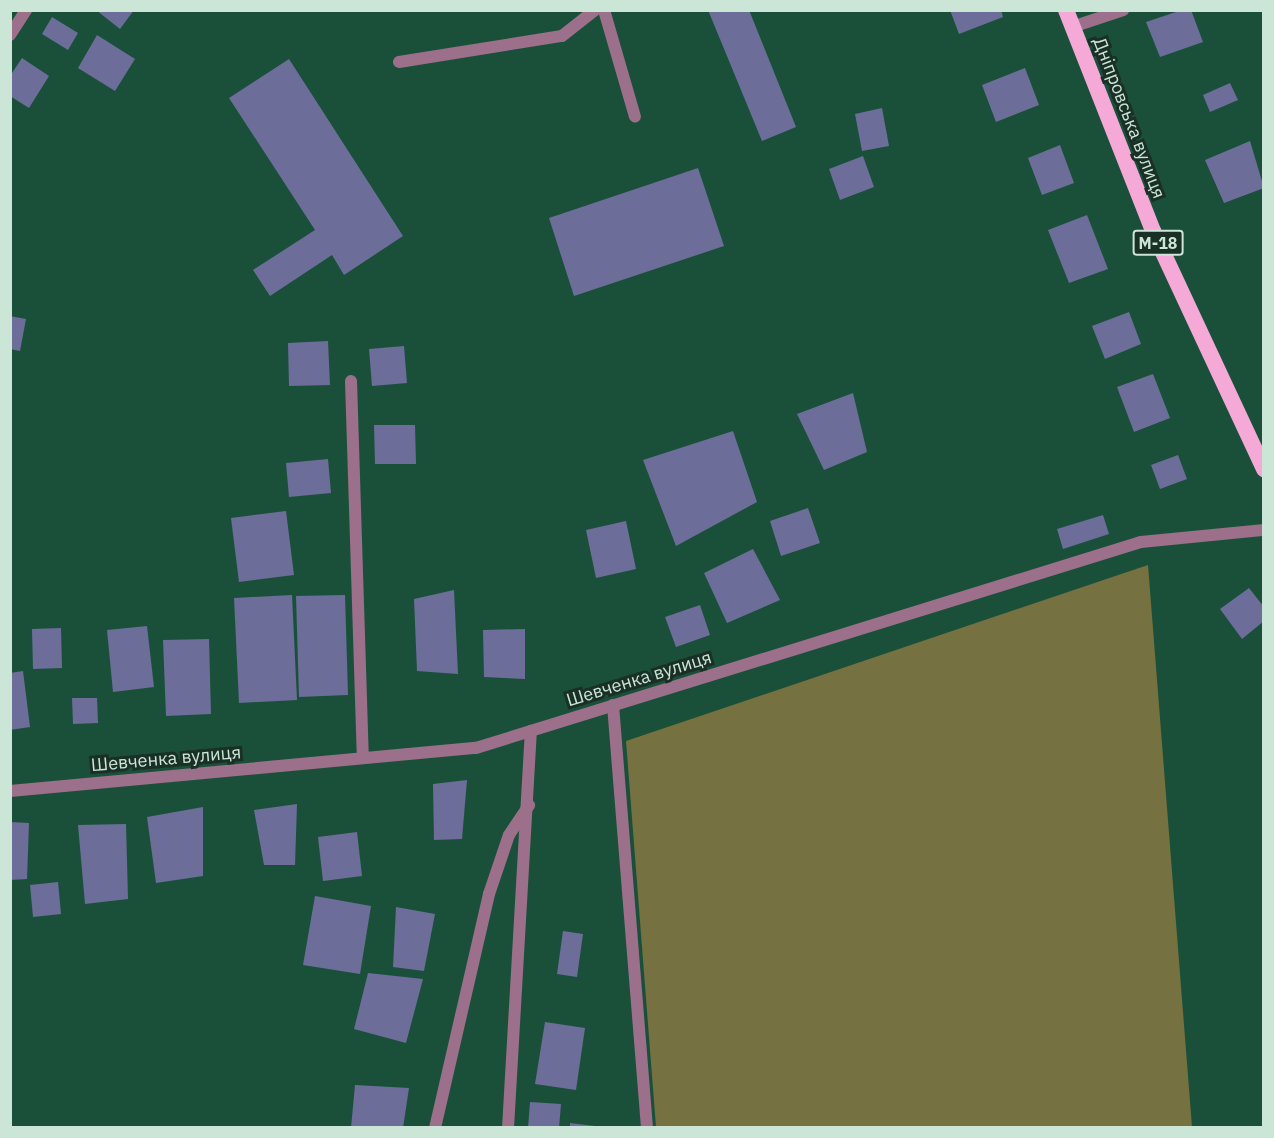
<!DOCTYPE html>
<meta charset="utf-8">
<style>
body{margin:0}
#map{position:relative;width:1274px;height:1138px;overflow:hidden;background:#1a503a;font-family:"IBM Plex Sans",sans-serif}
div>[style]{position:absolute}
.green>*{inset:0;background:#767140}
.building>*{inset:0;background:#6c6d99}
.service>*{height:12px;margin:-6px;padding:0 6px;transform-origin:6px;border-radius:6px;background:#9c708a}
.minor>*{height:12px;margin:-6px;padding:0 6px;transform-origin:6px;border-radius:6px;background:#9c708a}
.tertiary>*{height:12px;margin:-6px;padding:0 6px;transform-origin:6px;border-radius:6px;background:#9c708a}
.trunk>*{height:16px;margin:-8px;padding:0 8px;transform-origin:8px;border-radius:8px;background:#f4a9d6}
span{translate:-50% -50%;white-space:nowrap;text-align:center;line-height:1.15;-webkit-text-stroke:6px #1a3026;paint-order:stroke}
.shield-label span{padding:2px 4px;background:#1a3026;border:2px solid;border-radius:4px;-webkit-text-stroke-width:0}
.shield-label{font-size:16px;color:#cbe5d7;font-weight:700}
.street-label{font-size:18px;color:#cbe5d7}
.frame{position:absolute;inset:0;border:12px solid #cbe5d7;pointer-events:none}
</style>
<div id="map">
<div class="green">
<i style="clip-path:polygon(1148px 565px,1192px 1127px,656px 1127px,626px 741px)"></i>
</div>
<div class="building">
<i style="clip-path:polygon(96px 10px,134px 10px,120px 29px)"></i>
<i style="clip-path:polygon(708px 10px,749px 10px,796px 127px,762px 141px)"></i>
<i style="clip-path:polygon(950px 10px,1001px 10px,1003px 17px,959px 34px)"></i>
<i style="clip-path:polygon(1182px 10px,1191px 10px,1203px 42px,1160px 57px,1146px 22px)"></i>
<i style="clip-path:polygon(52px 17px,78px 33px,68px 50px,42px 34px)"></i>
<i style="clip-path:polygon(97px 35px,135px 59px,115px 91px,78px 68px)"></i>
<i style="clip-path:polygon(22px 58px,49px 76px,29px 108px,10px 96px,10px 76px)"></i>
<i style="clip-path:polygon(289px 59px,403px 236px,344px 275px,332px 255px,270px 296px,253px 270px,315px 230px,229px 98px)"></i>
<i style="clip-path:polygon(1025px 68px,1039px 105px,996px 122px,982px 85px)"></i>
<i style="clip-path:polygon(1230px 83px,1238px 100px,1210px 112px,1203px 95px)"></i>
<i style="clip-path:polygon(882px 108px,889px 146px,862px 151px,855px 114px)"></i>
<i style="clip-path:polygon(1250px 141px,1264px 188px,1224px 203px,1205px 160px)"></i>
<i style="clip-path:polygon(1060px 145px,1074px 183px,1042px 195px,1028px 158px)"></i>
<i style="clip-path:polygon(863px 156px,874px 187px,840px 200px,829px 169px)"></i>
<i style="clip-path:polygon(698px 168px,724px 246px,574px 296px,549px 218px)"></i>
<i style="clip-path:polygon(1087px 215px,1108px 269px,1069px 283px,1048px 230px)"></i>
<i style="clip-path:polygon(1129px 312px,1141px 344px,1105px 359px,1092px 326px)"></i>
<i style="clip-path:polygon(10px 316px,26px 319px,20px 351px,10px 349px)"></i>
<i style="clip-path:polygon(328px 341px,330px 385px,289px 386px,288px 343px)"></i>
<i style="clip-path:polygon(404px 346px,407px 383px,372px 386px,369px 349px)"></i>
<i style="clip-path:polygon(1153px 374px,1170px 418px,1134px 432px,1117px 387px)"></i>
<i style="clip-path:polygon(853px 393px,867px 452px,824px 470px,797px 414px)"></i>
<i style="clip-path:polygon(374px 425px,415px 425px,416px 464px,375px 464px)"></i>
<i style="clip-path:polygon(733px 431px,757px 502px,676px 546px,643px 460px)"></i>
<i style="clip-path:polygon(1178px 455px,1187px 479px,1160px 489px,1151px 465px)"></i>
<i style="clip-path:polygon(328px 459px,331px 493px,289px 497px,286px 463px)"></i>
<i style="clip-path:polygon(808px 508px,820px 543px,781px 556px,770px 521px)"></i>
<i style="clip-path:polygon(286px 511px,294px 575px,239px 582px,231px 518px)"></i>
<i style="clip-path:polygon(1103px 515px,1109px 534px,1063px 549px,1057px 529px)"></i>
<i style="clip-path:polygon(626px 521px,636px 569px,596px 578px,586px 530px)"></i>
<i style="clip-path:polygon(753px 549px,780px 600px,727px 623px,704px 573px)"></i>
<i style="clip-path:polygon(1249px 588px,1264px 607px,1264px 621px,1242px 639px,1220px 609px)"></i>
<i style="clip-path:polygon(454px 590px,458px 674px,417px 671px,414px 599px)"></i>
<i style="clip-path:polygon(292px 595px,297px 700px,239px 703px,234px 598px)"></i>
<i style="clip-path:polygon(345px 595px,348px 695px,299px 697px,296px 596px)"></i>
<i style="clip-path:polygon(700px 605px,710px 635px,676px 647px,665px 617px)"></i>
<i style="clip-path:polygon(147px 626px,154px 687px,113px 692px,107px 630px)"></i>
<i style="clip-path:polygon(61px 628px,62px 668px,33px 669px,32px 629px)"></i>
<i style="clip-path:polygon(525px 629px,525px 679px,484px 677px,483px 630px)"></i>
<i style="clip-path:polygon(209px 639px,211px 714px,166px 716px,163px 640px)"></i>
<i style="clip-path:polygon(23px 671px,30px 727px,10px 730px,10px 673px)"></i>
<i style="clip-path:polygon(72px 698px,97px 698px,98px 723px,73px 724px)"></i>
<i style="clip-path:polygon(467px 780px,462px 839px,434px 840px,433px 784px)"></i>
<i style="clip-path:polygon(297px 804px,295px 865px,264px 865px,254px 810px)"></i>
<i style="clip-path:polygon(203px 807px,203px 876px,156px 883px,147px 817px)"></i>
<i style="clip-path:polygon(10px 822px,29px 823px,27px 879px,10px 880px)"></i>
<i style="clip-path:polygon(126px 824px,128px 899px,85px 904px,78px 825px)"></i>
<i style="clip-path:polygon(357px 832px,362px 876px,323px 881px,318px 837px)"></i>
<i style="clip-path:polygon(58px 882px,61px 914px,33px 917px,30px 885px)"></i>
<i style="clip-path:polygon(315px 896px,371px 906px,360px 974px,303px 965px)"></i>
<i style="clip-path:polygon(396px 907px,435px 914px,424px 971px,393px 967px)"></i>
<i style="clip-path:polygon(563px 931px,583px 934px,577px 977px,557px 974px)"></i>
<i style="clip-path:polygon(368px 973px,423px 979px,406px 1043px,354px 1029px)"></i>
<i style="clip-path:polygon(545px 1022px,585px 1028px,576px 1090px,535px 1084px)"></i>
<i style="clip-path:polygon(355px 1085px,409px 1088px,403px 1128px,351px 1128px)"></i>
<i style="clip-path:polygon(530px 1102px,561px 1104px,559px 1128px,528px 1128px)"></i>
<i style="clip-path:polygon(570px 1123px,595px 1126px,595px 1128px,570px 1128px)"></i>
</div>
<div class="service">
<i style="left:604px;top:10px;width:111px;rotate:73.8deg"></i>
<i style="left:399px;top:62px;width:165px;rotate:-9.1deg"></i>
<i style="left:562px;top:36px;width:42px;rotate:-38.2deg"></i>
</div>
<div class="minor">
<i style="left:10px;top:35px;width:30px;rotate:-57deg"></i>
<i style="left:351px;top:381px;width:377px;rotate:88.2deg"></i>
<i style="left:613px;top:705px;width:424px;rotate:85.4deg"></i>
<i style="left:10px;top:791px;width:468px;rotate:-5.3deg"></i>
<i style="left:476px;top:748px;width:696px;rotate:-17.21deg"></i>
<i style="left:1141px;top:542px;width:124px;rotate:-5.6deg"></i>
<i style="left:435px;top:1128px;width:240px;rotate:-77deg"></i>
<i style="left:489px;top:894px;width:62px;rotate:-71.3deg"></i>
<i style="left:509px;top:835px;width:36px;rotate:-56deg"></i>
<i style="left:508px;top:1128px;width:398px;rotate:-86.7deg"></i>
</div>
<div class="tertiary">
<i style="left:1072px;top:27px;width:54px;rotate:-18.4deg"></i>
</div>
<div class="trunk">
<i style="left:1066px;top:10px;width:238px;rotate:68.5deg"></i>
<i style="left:1153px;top:231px;width:263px;rotate:65deg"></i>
</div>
<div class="shield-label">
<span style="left:1158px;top:243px">М-18</span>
</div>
<div class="street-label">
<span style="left:1129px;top:118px;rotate:69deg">Дніпровська вулиця</span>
<span style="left:639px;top:679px;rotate:-17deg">Шевченка вулиця</span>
<span style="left:166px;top:759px;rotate:-5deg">Шевченка вулиця</span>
</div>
<div class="frame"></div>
</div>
